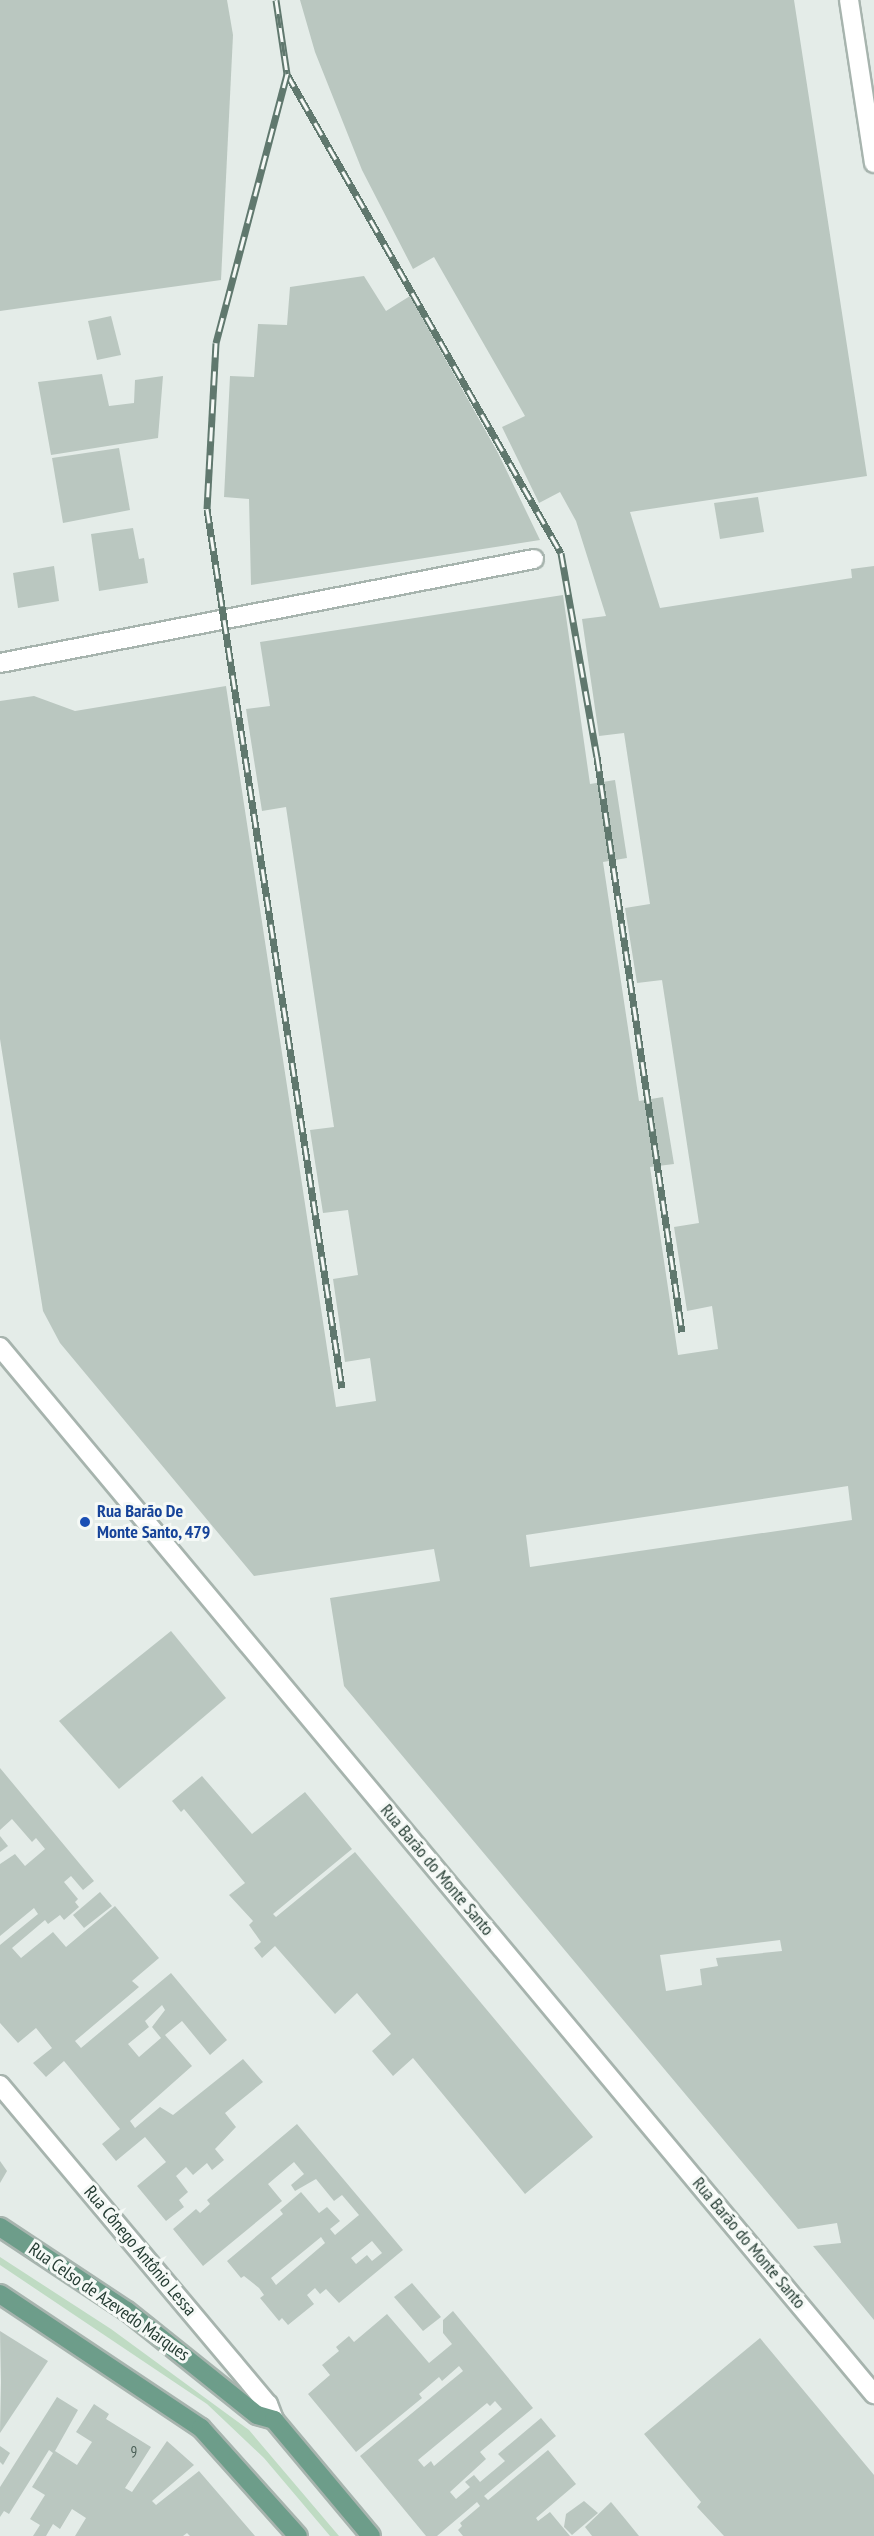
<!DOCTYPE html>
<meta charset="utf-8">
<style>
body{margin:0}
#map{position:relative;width:874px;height:2536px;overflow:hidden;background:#e4ece8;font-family:"PT Sans Narrow",sans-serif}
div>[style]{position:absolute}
.green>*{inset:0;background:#bfdbc3}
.building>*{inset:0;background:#bac7c0}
.roads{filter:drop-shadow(2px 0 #a7b4ae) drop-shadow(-2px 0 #a7b4ae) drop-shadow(0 2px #a7b4ae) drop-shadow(0 -2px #a7b4ae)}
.minor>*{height:18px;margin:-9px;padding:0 9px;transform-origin:9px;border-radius:9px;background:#fff}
.major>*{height:18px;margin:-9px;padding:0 9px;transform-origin:9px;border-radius:9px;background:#6d9d8a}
.rail>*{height:7px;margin-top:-3.5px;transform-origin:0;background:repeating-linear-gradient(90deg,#f5f9f6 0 14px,#60786e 0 28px);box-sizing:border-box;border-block:2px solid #60786e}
.dots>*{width:16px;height:16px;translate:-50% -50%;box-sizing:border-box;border:3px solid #f5f9f6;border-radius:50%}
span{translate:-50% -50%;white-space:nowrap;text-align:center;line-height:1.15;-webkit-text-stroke:6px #f5f9f6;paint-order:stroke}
.number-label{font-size:15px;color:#4a5f56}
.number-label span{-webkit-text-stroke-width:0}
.transit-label{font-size:18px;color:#164399;font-weight:700}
.left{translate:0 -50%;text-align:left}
.street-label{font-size:18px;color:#253c33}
</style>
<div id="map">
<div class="green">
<i style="clip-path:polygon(0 2257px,111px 2329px,249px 2430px,339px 2536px,330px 2536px,264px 2458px,207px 2404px,0 2265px)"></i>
</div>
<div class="building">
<i style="clip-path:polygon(0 0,227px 0,233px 35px,221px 280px,0 311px)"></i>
<i style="clip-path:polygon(evenodd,300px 0,794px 0,867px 476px,630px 512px,660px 608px,852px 578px,851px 569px,874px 566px,874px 2320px,813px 2246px,841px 2243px,837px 2223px,798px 2229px,344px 1686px,330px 1598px,440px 1581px,434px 1549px,254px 1576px,60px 1343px,43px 1311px,0 1039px,0 701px,34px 696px,75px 711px,226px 686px,336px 1407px,376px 1401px,370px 1358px,345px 1362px,333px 1279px,358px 1275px,348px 1210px,323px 1213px,310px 1130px,334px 1127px,286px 807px,262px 811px,246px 709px,270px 706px,260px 642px,563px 595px,590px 784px,615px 780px,627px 858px,603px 862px,639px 1101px,663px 1097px,674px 1164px,650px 1167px,678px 1355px,718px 1349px,712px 1306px,687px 1311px,674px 1227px,699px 1223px,662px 980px,637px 983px,625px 908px,650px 904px,624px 733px,599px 736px,582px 619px,606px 616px,576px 521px,560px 492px,539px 503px,502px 427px,525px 416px,434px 257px,413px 269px,362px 170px,315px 52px,300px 0,848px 1486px,852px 1520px,530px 1567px,526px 1535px,848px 1486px,300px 0,780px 1940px,782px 1951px,716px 1958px,718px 1966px,700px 1969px,702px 1985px,666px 1991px,660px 1955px,780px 1940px)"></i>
<i style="clip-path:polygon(364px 276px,386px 311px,410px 296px,498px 453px,540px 540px,251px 585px,249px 499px,224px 497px,230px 376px,254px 377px,258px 324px,287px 325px,290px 287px)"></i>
<i style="clip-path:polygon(111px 316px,121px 355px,97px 360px,88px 321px)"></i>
<i style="clip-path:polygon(102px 374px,109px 406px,134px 403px,135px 380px,163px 376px,158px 438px,51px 455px,38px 382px)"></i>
<i style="clip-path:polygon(119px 448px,130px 510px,63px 523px,52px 458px)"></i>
<i style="clip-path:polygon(758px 497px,764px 532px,720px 539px,714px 503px)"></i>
<i style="clip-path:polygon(133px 528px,139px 559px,144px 558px,148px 583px,99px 591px,91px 534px)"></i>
<i style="clip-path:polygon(54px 566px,59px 601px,18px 608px,13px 573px)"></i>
<i style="clip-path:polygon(171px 1631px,226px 1698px,119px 1789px,59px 1721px)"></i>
<i style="clip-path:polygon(evenodd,0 1768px,94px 1881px,83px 1890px,71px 1876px,64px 1882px,78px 1899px,75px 1902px,79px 1907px,64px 1920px,60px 1915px,48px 1924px,45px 1920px,12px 1948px,21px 1958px,53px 1932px,66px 1947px,115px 1906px,159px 1958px,132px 1981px,139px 1987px,75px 2041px,81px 2048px,171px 1973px,227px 2040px,210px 2055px,182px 2021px,165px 2035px,192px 2066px,130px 2121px,135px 2128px,160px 2107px,173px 2115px,243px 2059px,263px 2082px,225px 2113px,236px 2127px,215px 2149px,224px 2160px,212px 2170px,207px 2163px,193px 2175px,186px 2167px,176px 2176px,188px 2192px,179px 2200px,184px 2207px,166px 2221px,137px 2186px,166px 2162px,145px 2137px,116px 2161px,102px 2144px,120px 2129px,64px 2061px,46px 2077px,33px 2063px,52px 2048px,36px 2028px,18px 2043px,0 2023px,0 1945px,38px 1914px,34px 1908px,0 1936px,0 1864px,15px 1854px,25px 1866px,45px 1849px,36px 1838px,32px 1842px,12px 1819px,0 1830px,0 1768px,162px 2005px,165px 2010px,152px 2027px,161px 2038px,139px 2057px,128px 2044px,149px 2027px,145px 2021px,162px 2005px)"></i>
<i style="clip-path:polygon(202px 1776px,252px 1834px,305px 1792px,352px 1849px,273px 1914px,276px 1917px,355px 1852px,593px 2137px,525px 2194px,413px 2058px,393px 2076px,372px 2051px,391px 2034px,357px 1993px,335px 2014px,275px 1946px,262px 1958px,254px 1948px,261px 1942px,249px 1925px,253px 1921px,229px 1895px,245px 1883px,184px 1809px,181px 1812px,172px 1801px)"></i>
<i style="clip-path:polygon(0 1836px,8px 1846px,0 1852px)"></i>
<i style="clip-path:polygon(100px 1892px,112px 1906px,84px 1928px,73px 1915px)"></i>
<i style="clip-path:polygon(evenodd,297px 2124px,403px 2250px,339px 2303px,326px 2289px,320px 2294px,315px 2288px,307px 2295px,314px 2304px,288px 2325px,282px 2318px,279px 2321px,260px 2298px,264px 2295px,259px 2288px,244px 2276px,241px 2278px,227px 2261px,283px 2214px,280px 2210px,301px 2192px,319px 2213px,327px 2207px,340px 2221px,330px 2229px,335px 2235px,359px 2215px,342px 2195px,334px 2201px,316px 2179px,295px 2191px,291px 2185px,304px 2174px,294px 2162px,268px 2184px,282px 2201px,203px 2266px,173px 2229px,196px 2209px,200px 2213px,210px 2204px,207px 2200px,297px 2124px,321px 2237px,325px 2243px,276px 2285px,271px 2278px,321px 2237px,297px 2124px,372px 2241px,382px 2253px,372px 2261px,367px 2255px,356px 2264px,351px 2258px,372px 2241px)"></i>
<i style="clip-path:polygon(0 2161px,7px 2171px,0 2183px)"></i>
<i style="clip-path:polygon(412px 2283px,441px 2317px,423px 2331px,394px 2297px)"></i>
<i style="clip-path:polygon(evenodd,453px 2311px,533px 2408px,480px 2452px,486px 2459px,450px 2492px,456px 2499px,470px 2487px,465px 2482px,474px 2475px,480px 2482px,505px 2461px,498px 2454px,541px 2418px,556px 2436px,484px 2496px,488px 2500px,548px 2450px,576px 2484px,536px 2518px,538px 2521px,550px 2512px,570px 2536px,463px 2536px,458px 2530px,462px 2526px,460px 2523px,480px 2506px,477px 2502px,437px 2536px,426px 2536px,360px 2456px,463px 2371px,459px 2366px,442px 2381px,439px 2377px,419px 2394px,422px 2398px,356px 2452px,308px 2394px,330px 2375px,322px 2365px,339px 2351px,336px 2347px,349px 2336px,354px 2342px,387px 2314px,429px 2363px,452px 2344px,443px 2333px,443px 2320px,453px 2311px,495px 2401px,502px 2409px,434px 2466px,431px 2461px,424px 2467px,418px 2460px,487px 2403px,490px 2406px,495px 2401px)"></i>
<i style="clip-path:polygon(0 2331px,48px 2361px,0 2433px,1px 2382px)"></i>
<i style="clip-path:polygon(760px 2338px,874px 2475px,874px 2536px,724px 2536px,697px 2507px,701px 2502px,644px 2434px)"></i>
<i style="clip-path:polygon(57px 2397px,78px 2410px,55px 2451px,77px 2465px,92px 2442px,76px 2432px,94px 2404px,109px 2414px,106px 2419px,151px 2447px,125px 2488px,132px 2492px,167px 2441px,194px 2465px,152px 2501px,156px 2505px,199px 2471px,255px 2536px,190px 2536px,187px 2533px,183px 2536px,75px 2536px,86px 2518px,72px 2509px,60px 2529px,53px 2524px,46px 2536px,33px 2536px,40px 2525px,30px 2519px,45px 2495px,32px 2487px,53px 2453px,49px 2450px,9px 2514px,4px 2511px,0 2517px,0 2487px)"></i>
<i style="clip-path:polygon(0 2446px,10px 2453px,3px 2465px,0 2462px)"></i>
<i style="clip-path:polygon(584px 2501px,598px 2513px,572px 2535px,564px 2527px,566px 2514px)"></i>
<i style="clip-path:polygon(611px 2502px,626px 2520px,639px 2536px,592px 2536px,585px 2527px)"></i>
</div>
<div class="roads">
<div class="minor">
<i style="left:849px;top:0;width:165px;rotate:81.3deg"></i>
<i style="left:0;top:663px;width:544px;rotate:-11.02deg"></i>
<i style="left:0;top:1347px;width:1364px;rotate:50.15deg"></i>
<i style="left:0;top:2085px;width:417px;rotate:50deg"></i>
<i style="left:268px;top:2404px;width:17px;rotate:69deg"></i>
</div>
<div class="major">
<i style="left:0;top:2227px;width:152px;rotate:33.5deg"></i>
<i style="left:127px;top:2311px;width:166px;rotate:38.7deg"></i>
<i style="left:257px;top:2415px;width:18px;rotate:16deg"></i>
<i style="left:274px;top:2420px;width:151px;rotate:50.1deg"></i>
<i style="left:0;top:2294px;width:242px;rotate:33.7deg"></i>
<i style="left:201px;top:2428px;width:145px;rotate:48.1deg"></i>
</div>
</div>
<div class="rail">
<i style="left:276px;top:0;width:75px;rotate:81.5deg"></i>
<i style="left:287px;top:74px;width:552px;rotate:60.23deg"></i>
<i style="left:561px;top:553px;width:207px;rotate:80deg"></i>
<i style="left:597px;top:757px;width:581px;rotate:81.59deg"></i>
<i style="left:287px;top:74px;width:278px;rotate:104.8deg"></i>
<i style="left:216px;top:343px;width:166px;rotate:93.1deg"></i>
<i style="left:207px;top:509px;width:889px;rotate:81.27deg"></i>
</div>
<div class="dots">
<i style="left:85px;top:1522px;background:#1a4fb4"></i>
</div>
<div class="number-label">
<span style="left:134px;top:2452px">9</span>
</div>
<div class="transit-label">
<span class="left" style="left:97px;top:1522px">Rua Barão De<br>Monte Santo, 479</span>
</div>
<div class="street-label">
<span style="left:437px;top:1870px;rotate:50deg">Rua Barão do Monte Santo</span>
<span style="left:749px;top:2243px;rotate:50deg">Rua Barão do Monte Santo</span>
<span style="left:140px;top:2251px;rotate:50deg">Rua Cônego Antônio Lessa</span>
<span style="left:109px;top:2302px;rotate:35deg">Rua Celso de Azevedo Marques</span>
</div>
</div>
